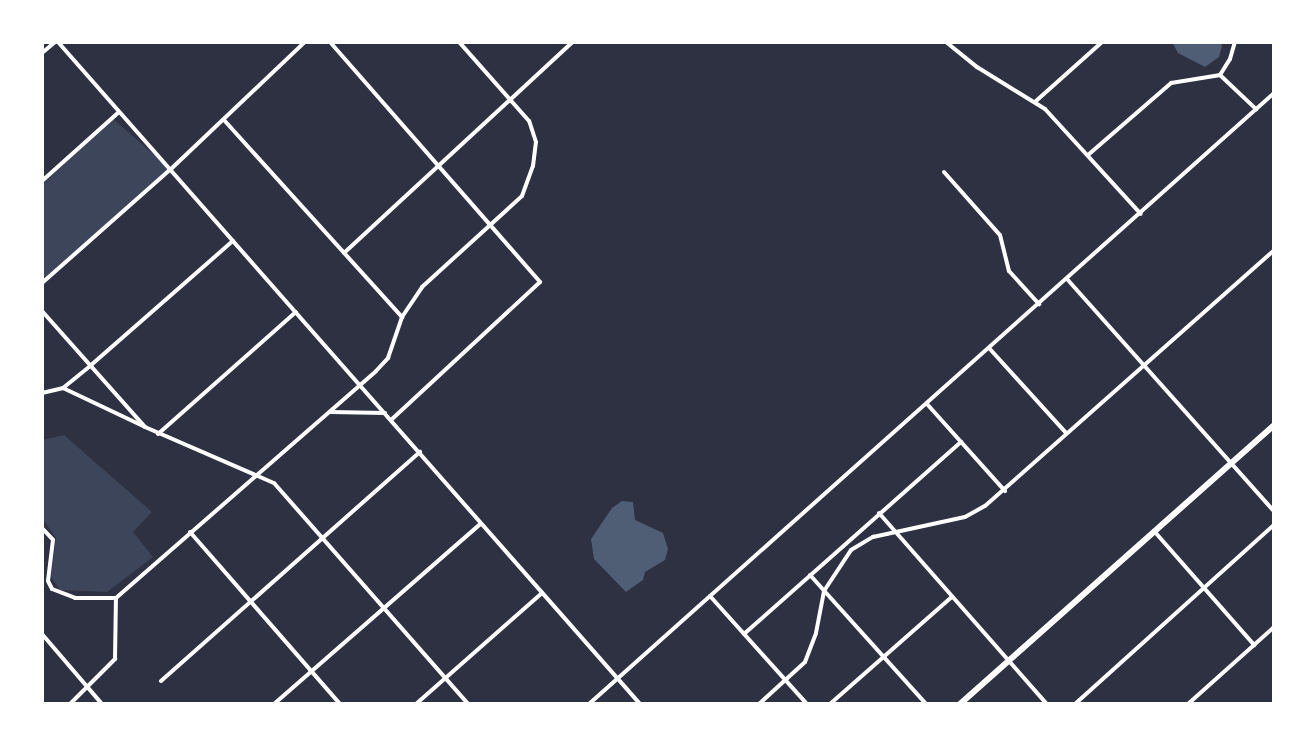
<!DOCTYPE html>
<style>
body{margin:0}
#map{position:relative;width:1316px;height:746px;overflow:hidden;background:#2d3142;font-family:Overpass,sans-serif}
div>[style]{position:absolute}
.green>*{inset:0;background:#3c4559}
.water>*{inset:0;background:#4f5d75}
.minor>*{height:4px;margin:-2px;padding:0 2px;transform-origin:2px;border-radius:2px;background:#fff}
.tertiary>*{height:4px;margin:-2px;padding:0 2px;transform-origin:2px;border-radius:2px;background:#fff}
.primary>*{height:6px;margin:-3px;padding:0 3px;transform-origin:3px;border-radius:3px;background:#fff}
span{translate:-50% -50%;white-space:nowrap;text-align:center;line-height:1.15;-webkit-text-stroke:6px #fff;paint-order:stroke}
.frame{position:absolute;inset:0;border:44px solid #fff;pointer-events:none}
</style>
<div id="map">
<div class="green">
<i style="clip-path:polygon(112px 118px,171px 169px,42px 283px,42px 185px)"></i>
<i style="clip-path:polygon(64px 435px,152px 512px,133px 532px,153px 557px,107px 592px,60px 590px,51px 577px,56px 538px,42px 518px,42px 440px)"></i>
</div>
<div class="water">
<i style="clip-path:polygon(1172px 42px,1221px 42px,1222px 46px,1219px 57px,1205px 67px,1178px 53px)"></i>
<i style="clip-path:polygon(622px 501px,633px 502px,635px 520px,663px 533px,668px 549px,665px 560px,645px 572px,643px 580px,626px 592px,594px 559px,591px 539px,612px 508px)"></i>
</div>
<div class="minor">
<i style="left:58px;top:42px;width:881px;rotate:48.68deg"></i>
<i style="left:330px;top:42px;width:319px;rotate:48.8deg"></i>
<i style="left:540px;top:282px;width:203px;rotate:137.2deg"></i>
<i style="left:946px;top:42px;width:40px;rotate:39deg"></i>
<i style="left:977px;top:67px;width:80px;rotate:31.7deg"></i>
<i style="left:1045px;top:109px;width:142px;rotate:47.6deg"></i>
<i style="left:42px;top:53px;width:17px;rotate:-40deg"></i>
<i style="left:1220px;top:75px;width:50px;rotate:43.4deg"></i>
<i style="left:1220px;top:75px;width:19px;rotate:-58deg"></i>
<i style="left:1230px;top:59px;width:18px;rotate:-74deg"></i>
<i style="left:1036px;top:101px;width:89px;rotate:-41.8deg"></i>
<i style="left:224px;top:120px;width:266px;rotate:47.9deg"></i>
<i style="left:1088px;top:155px;width:110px;rotate:-40.9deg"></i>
<i style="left:1171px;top:83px;width:50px;rotate:-9.3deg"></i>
<i style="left:944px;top:172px;width:84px;rotate:48.4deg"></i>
<i style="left:1000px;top:235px;width:37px;rotate:76deg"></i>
<i style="left:1009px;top:271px;width:45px;rotate:47.7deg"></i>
<i style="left:42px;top:181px;width:103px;rotate:-41.9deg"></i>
<i style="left:344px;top:253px;width:311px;rotate:-42.7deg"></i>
<i style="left:1067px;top:279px;width:311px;rotate:48.3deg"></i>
<i style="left:42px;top:283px;width:172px;rotate:-41.5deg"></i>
<i style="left:171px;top:169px;width:185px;rotate:-43.5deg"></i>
<i style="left:989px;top:348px;width:115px;rotate:47.8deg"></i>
<i style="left:90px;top:366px;width:190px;rotate:-41.2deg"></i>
<i style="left:63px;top:388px;width:91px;rotate:25.4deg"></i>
<i style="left:927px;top:404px;width:117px;rotate:48.1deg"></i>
<i style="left:331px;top:412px;width:54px;rotate:1.1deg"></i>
<i style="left:158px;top:434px;width:184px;rotate:-41.5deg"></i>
<i style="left:879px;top:513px;width:254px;rotate:48.7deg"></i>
<i style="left:42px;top:528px;width:16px;rotate:47deg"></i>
<i style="left:53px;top:540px;width:41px;rotate:97deg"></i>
<i style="left:48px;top:581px;width:9px;rotate:63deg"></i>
<i style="left:52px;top:589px;width:25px;rotate:21deg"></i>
<i style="left:75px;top:598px;width:41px"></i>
<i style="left:1154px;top:531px;width:152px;rotate:48.7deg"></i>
<i style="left:190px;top:532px;width:228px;rotate:48.9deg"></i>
<i style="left:810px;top:575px;width:173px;rotate:48deg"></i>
<i style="left:710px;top:596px;width:145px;rotate:48.1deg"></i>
<i style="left:116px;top:598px;width:345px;rotate:-41.1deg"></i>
<i style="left:376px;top:371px;width:18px;rotate:-47deg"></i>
<i style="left:388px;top:358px;width:43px;rotate:-71.1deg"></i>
<i style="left:402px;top:317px;width:36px;rotate:-56deg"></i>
<i style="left:422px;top:287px;width:135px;rotate:-42.3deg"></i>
<i style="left:522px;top:196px;width:32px;rotate:-70deg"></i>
<i style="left:533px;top:166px;width:24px;rotate:-83deg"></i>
<i style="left:536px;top:142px;width:22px;rotate:-108deg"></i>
<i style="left:529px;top:121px;width:106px;rotate:-131.5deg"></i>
<i style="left:42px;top:634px;width:92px;rotate:49.4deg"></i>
<i style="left:744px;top:634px;width:290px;rotate:-41.5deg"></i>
<i style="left:161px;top:681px;width:346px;rotate:-41.5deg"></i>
<i style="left:70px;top:704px;width:64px;rotate:-45deg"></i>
<i style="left:115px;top:659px;width:61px;rotate:-89.1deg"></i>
<i style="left:274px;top:704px;width:274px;rotate:-41.1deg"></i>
<i style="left:416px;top:704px;width:168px;rotate:-41.4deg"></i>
<i style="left:759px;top:704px;width:62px;rotate:-42.4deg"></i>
<i style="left:805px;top:662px;width:31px;rotate:-69deg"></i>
<i style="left:816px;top:633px;width:43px;rotate:-79.2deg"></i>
<i style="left:824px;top:591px;width:49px;rotate:-56.6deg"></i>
<i style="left:851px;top:550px;width:26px;rotate:-31deg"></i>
<i style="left:873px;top:537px;width:94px;rotate:-12.3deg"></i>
<i style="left:965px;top:517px;width:23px;rotate:-29deg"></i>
<i style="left:985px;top:506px;width:386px;rotate:-41.5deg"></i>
<i style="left:830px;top:704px;width:162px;rotate:-41.3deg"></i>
<i style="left:1075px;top:704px;width:268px;rotate:-42deg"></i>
</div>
<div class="tertiary">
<i style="left:42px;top:311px;width:155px;rotate:48.4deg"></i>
<i style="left:145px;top:427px;width:141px;rotate:23.5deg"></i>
<i style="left:274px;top:483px;width:294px;rotate:48.7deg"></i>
<i style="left:42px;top:393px;width:22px;rotate:-13deg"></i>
<i style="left:63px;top:388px;width:35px;rotate:-39deg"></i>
<i style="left:589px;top:704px;width:918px;rotate:-41.73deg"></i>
<i style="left:1188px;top:704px;width:115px;rotate:-41.8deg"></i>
</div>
<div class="primary">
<i style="left:960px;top:704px;width:420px;rotate:-41.6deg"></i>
</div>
<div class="frame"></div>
</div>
